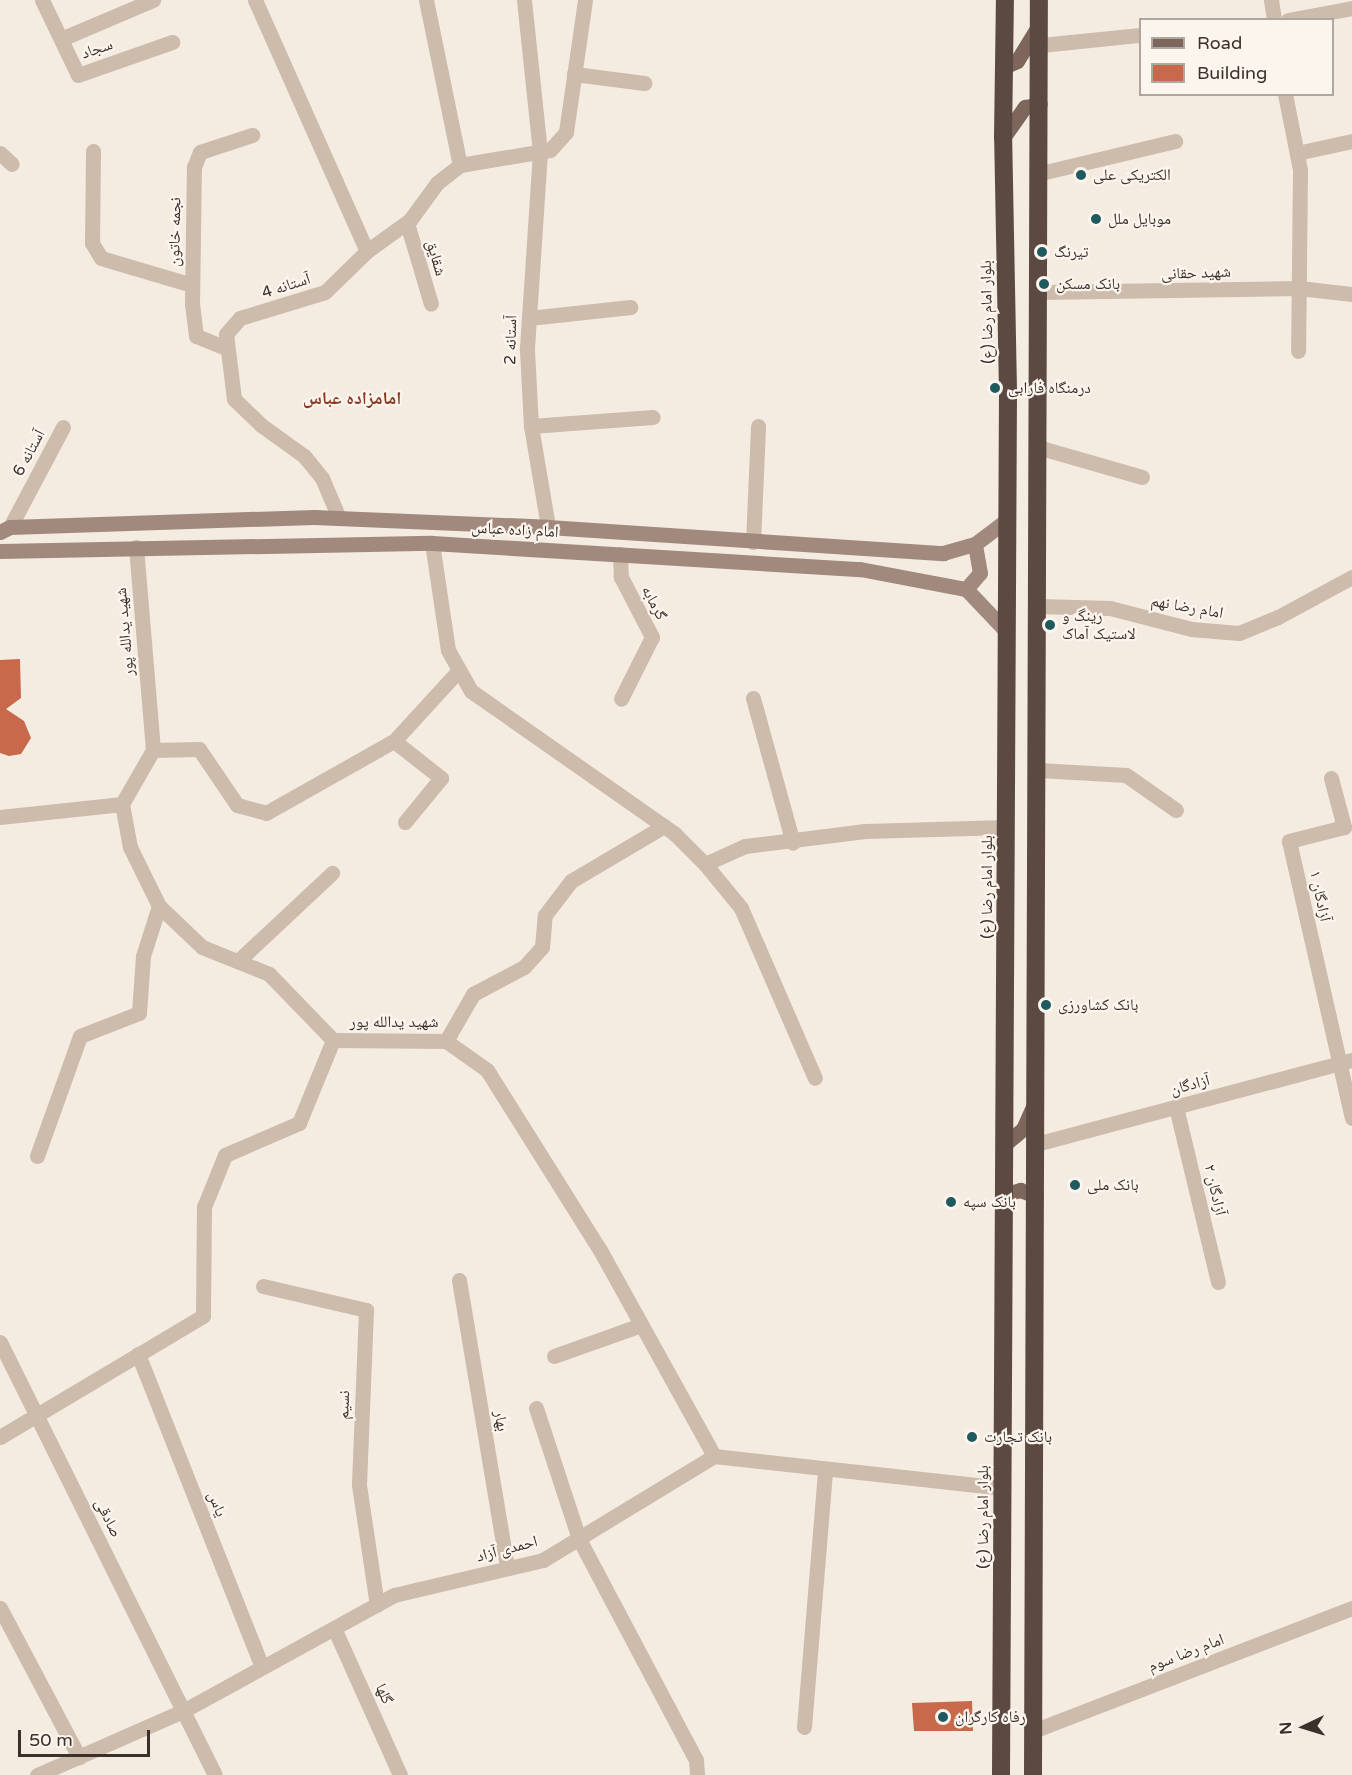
<!DOCTYPE html>
<meta charset="utf-8">
<style>
body{margin:0}
#map{position:relative;width:1352px;height:1775px;overflow:hidden;background:#f4ebe1;font-family:"Varela Round","Noto Naskh Arabic",sans-serif}
div>[style]{position:absolute}
.building>*{inset:0;background:#c8694b}
.street>*{height:15px;margin:-7.5px;padding:0 7.5px;transform-origin:7.5px;border-radius:7.5px;background:#cdbbac}
.secondary>*{height:15px;margin:-7.5px;padding:0 7.5px;transform-origin:7.5px;border-radius:7.5px;background:#a18a7d}
.primary>*{height:15px;margin:-7.5px;padding:0 7.5px;transform-origin:7.5px;border-radius:7.5px;background:#7d675c}
.highway>*{height:18px;margin:-9px;padding:0 9px;transform-origin:9px;border-radius:9px;background:#5c4a42}
.dots>*{width:16px;height:16px;translate:-50% -50%;box-sizing:border-box;border:3px solid #fbf5ee;border-radius:50%}
span{translate:-50% -50%;white-space:nowrap;text-align:center;line-height:1.15;-webkit-text-stroke:4.5px #fbf5ee;paint-order:stroke}
.street-label{font-size:16px;color:#3b302b}
.poi-label{font-size:16px;color:#3b302b}
.left{translate:0 -50%;text-align:left}
.neighbourhood-label{font-size:18px;color:#8c3b22;font-weight:700}
.legend{position:absolute;left:1139px;top:18px;width:195px;height:78px;box-sizing:border-box;background:#fbf5ee;border:2px solid #aea6a0;margin:0;padding:8px 10px;list-style:none;font-size:18px;color:#3b302b}
.legend li{display:flex;align-items:center;gap:12px;height:30px}
.legend b{width:30px;border:2px solid #aea6a0}
.north{position:absolute;left:1274px;top:1697px;width:60px;height:60px;-webkit-text-stroke:4px #fbf5ee;paint-order:stroke;rotate:266deg;font-size:16px;font-weight:700;line-height:24px;text-align:center;color:#3b302b}
.north::after{content:'';display:block;margin:auto;width:21px;height:27px;background:#3b302b;clip-path:polygon(50% 0,100% 100%,50% 72%,0 100%)}
.scale{position:absolute;left:18px;top:1730px;width:132px;height:27px;box-sizing:border-box;border:3px solid #3b302b;border-top:0;padding-left:8px;font-size:18px;line-height:21px;white-space:nowrap;color:#3b302b;-webkit-text-stroke:4px #fbf5ee;paint-order:stroke}
</style>
<div id="map">
<div class="building">
<i style="clip-path:polygon(20px 659px,21px 698px,6px 709px,24px 721px,31px 738px,21px 754px,9px 756px,0 753px,0 660px)"></i>
<i style="clip-path:polygon(972px 1701px,973px 1731px,914px 1731px,912px 1703px)"></i>
</div>
<div class="street">
<i style="left:42px;top:0;width:83px;rotate:64.4deg"></i>
<i style="left:78px;top:75px;width:100px;rotate:-19.3deg"></i>
<i style="left:255px;top:0;width:275px;rotate:66deg"></i>
<i style="left:426px;top:0;width:168px;rotate:78.4deg"></i>
<i style="left:524px;top:0;width:153px;rotate:84deg"></i>
<i style="left:540px;top:152px;width:198px;rotate:93.8deg"></i>
<i style="left:527px;top:350px;width:76px;rotate:87deg"></i>
<i style="left:531px;top:426px;width:102px;rotate:80.4deg"></i>
<i style="left:1271px;top:0;width:20px;rotate:81deg"></i>
<i style="left:1288px;top:20px;width:65px;rotate:-10.6deg"></i>
<i style="left:61px;top:39px;width:100px;rotate:-23deg"></i>
<i style="left:1041px;top:45px;width:100px;rotate:-5.8deg"></i>
<i style="left:574px;top:74px;width:71px;rotate:7.3deg"></i>
<i style="left:1285px;top:94px;width:77px;rotate:78.8deg"></i>
<i style="left:1300px;top:170px;width:181px;rotate:90.6deg"></i>
<i style="left:93px;top:151px;width:92px;rotate:90.6deg"></i>
<i style="left:92px;top:243px;width:17px;rotate:59deg"></i>
<i style="left:101px;top:258px;width:95px;rotate:16.5deg"></i>
<i style="left:0;top:153px;width:16px;rotate:43deg"></i>
<i style="left:1297px;top:153px;width:56px;rotate:-12.3deg"></i>
<i style="left:1041px;top:173px;width:138px;rotate:-13.4deg"></i>
<i style="left:407px;top:223px;width:84px;rotate:73.5deg"></i>
<i style="left:1041px;top:292px;width:258px;rotate:-0.9deg"></i>
<i style="left:1299px;top:288px;width:53px;rotate:6.5deg"></i>
<i style="left:529px;top:318px;width:102px;rotate:-6.2deg"></i>
<i style="left:226px;top:348px;width:32px;rotate:-158deg"></i>
<i style="left:196px;top:336px;width:31px;rotate:-97deg"></i>
<i style="left:192px;top:305px;width:138px;rotate:-89.2deg"></i>
<i style="left:194px;top:167px;width:16px;rotate:-68deg"></i>
<i style="left:200px;top:152px;width:55px;rotate:-18.1deg"></i>
<i style="left:531px;top:426px;width:122px;rotate:-4.2deg"></i>
<i style="left:1041px;top:448px;width:105px;rotate:16deg"></i>
<i style="left:339px;top:518px;width:43px;rotate:-113deg"></i>
<i style="left:322px;top:478px;width:28px;rotate:-129deg"></i>
<i style="left:304px;top:456px;width:53px;rotate:-144.2deg"></i>
<i style="left:261px;top:425px;width:37px;rotate:-136deg"></i>
<i style="left:234px;top:399px;width:65px;rotate:-97deg"></i>
<i style="left:226px;top:334px;width:21px;rotate:-49deg"></i>
<i style="left:240px;top:318px;width:89px;rotate:-17deg"></i>
<i style="left:325px;top:292px;width:59px;rotate:-44.3deg"></i>
<i style="left:367px;top:251px;width:53px;rotate:-35.8deg"></i>
<i style="left:410px;top:220px;width:46px;rotate:-53.9deg"></i>
<i style="left:437px;top:183px;width:29px;rotate:-38deg"></i>
<i style="left:460px;top:165px;width:91px;rotate:-9.5deg"></i>
<i style="left:550px;top:150px;width:24px;rotate:-48deg"></i>
<i style="left:566px;top:132px;width:133px;rotate:-81.8deg"></i>
<i style="left:10px;top:527px;width:113px;rotate:-62.1deg"></i>
<i style="left:753px;top:542px;width:116px;rotate:-87.5deg"></i>
<i style="left:432px;top:543px;width:108px;rotate:81.5deg"></i>
<i style="left:448px;top:650px;width:47px;rotate:60.7deg"></i>
<i style="left:471px;top:691px;width:249px;rotate:35deg"></i>
<i style="left:675px;top:834px;width:42px;rotate:45deg"></i>
<i style="left:705px;top:864px;width:44px;rotate:-24.2deg"></i>
<i style="left:745px;top:846px;width:121px;rotate:-7.1deg"></i>
<i style="left:865px;top:831px;width:141px;rotate:-1.6deg"></i>
<i style="left:136px;top:547px;width:204px;rotate:85.2deg"></i>
<i style="left:153px;top:750px;width:62px;rotate:119.9deg"></i>
<i style="left:122px;top:804px;width:44px;rotate:79.5deg"></i>
<i style="left:130px;top:847px;width:66px;rotate:63.8deg"></i>
<i style="left:159px;top:906px;width:59px;rotate:43.6deg"></i>
<i style="left:202px;top:947px;width:72px;rotate:21.9deg"></i>
<i style="left:269px;top:974px;width:92px;rotate:45.9deg"></i>
<i style="left:333px;top:1040px;width:113px;rotate:0.5deg"></i>
<i style="left:446px;top:1041px;width:50px;rotate:35.3deg"></i>
<i style="left:487px;top:1070px;width:213px;rotate:57.9deg"></i>
<i style="left:600px;top:1250px;width:235px;rotate:61deg"></i>
<i style="left:620px;top:554px;width:23px;rotate:88deg"></i>
<i style="left:621px;top:577px;width:68px;rotate:62.7deg"></i>
<i style="left:652px;top:637px;width:69px;rotate:116.6deg"></i>
<i style="left:1039px;top:606px;width:71px;rotate:1.6deg"></i>
<i style="left:1110px;top:608px;width:84px;rotate:14.5deg"></i>
<i style="left:1191px;top:629px;width:48px;rotate:4.8deg"></i>
<i style="left:1239px;top:633px;width:42px;rotate:-22.3deg"></i>
<i style="left:1278px;top:617px;width:84px;rotate:-28.4deg"></i>
<i style="left:753px;top:698px;width:150px;rotate:74.6deg"></i>
<i style="left:394px;top:741px;width:60px;rotate:38.2deg"></i>
<i style="left:441px;top:778px;width:57px;rotate:129.3deg"></i>
<i style="left:153px;top:750px;width:46px;rotate:-1.2deg"></i>
<i style="left:199px;top:749px;width:68px;rotate:55.8deg"></i>
<i style="left:237px;top:805px;width:30px;rotate:15deg"></i>
<i style="left:266px;top:813px;width:147px;rotate:-29.4deg"></i>
<i style="left:394px;top:741px;width:96px;rotate:-47.5deg"></i>
<i style="left:1039px;top:770px;width:87px;rotate:3.3deg"></i>
<i style="left:1126px;top:775px;width:61px;rotate:35deg"></i>
<i style="left:1331px;top:778px;width:51px;rotate:75.1deg"></i>
<i style="left:1344px;top:827px;width:57px;rotate:165.7deg"></i>
<i style="left:1289px;top:841px;width:284px;rotate:77.2deg"></i>
<i style="left:0;top:817px;width:123px;rotate:-6.1deg"></i>
<i style="left:705px;top:864px;width:57px;rotate:50.7deg"></i>
<i style="left:741px;top:908px;width:185px;rotate:66.5deg"></i>
<i style="left:238px;top:961px;width:129px;rotate:-43.1deg"></i>
<i style="left:446px;top:1041px;width:54px;rotate:-60.1deg"></i>
<i style="left:473px;top:994px;width:58px;rotate:-27.9deg"></i>
<i style="left:524px;top:967px;width:27px;rotate:-48deg"></i>
<i style="left:542px;top:947px;width:32px;rotate:-85deg"></i>
<i style="left:545px;top:915px;width:43px;rotate:-52.6deg"></i>
<i style="left:571px;top:881px;width:108px;rotate:-30.6deg"></i>
<i style="left:1176px;top:1107px;width:180px;rotate:76.5deg"></i>
<i style="left:1036px;top:1144px;width:327px;rotate:-14.9deg"></i>
<i style="left:37px;top:1156px;width:127px;rotate:-70.3deg"></i>
<i style="left:80px;top:1036px;width:63px;rotate:-21.3deg"></i>
<i style="left:139px;top:1013px;width:57px;rotate:-86deg"></i>
<i style="left:143px;top:956px;width:52px;rotate:-72.3deg"></i>
<i style="left:459px;top:1280px;width:292px;rotate:80.5deg"></i>
<i style="left:263px;top:1286px;width:106px;rotate:13.1deg"></i>
<i style="left:366px;top:1310px;width:175px;rotate:92.3deg"></i>
<i style="left:359px;top:1485px;width:121px;rotate:81.5deg"></i>
<i style="left:0;top:1342px;width:483px;rotate:63.6deg"></i>
<i style="left:138px;top:1354px;width:337px;rotate:68.4deg"></i>
<i style="left:554px;top:1356px;width:92px;rotate:-19.6deg"></i>
<i style="left:536px;top:1408px;width:138px;rotate:71.8deg"></i>
<i style="left:579px;top:1539px;width:250px;rotate:62.1deg"></i>
<i style="left:696px;top:1760px;width:15px;rotate:86deg"></i>
<i style="left:0;top:1437px;width:236px;rotate:-30.8deg"></i>
<i style="left:203px;top:1316px;width:109px;rotate:-89.5deg"></i>
<i style="left:204px;top:1207px;width:56px;rotate:-68deg"></i>
<i style="left:225px;top:1155px;width:81px;rotate:-23.4deg"></i>
<i style="left:299px;top:1123px;width:90px;rotate:-67.7deg"></i>
<i style="left:0;top:1608px;width:169px;rotate:62.1deg"></i>
<i style="left:334px;top:1628px;width:161px;rotate:65.8deg"></i>
<i style="left:804px;top:1727px;width:259px;rotate:-85.3deg"></i>
<i style="left:1033px;top:1731px;width:342px;rotate:-21.1deg"></i>
<i style="left:37px;top:1775px;width:159px;rotate:-23.7deg"></i>
<i style="left:183px;top:1711px;width:241px;rotate:-28.8deg"></i>
<i style="left:394px;top:1595px;width:153px;rotate:-13.2deg"></i>
<i style="left:543px;top:1560px;width:200px;rotate:-31.3deg"></i>
<i style="left:714px;top:1456px;width:291px;rotate:6.3deg"></i>
</div>
<div class="secondary">
<i style="left:0;top:532px;width:11px;rotate:-27deg"></i>
<i style="left:10px;top:527px;width:304px;rotate:-1.9deg"></i>
<i style="left:314px;top:517px;width:234px;rotate:2.4deg"></i>
<i style="left:548px;top:527px;width:396px;rotate:3.8deg"></i>
<i style="left:943px;top:553px;width:33px;rotate:-16deg"></i>
<i style="left:975px;top:544px;width:41px;rotate:-37.1deg"></i>
<i style="left:0;top:551px;width:432px;rotate:-1.1deg"></i>
<i style="left:432px;top:543px;width:429px;rotate:3.5deg"></i>
<i style="left:860px;top:569px;width:108px;rotate:10.7deg"></i>
<i style="left:966px;top:589px;width:59px;rotate:46.4deg"></i>
<i style="left:966px;top:589px;width:21px;rotate:-49deg"></i>
<i style="left:980px;top:573px;width:29px;rotate:-100deg"></i>
</div>
<div class="primary">
<i style="left:1004px;top:67px;width:14px;rotate:-25deg"></i>
<i style="left:1017px;top:61px;width:42px;rotate:-58.6deg"></i>
<i style="left:1003px;top:138px;width:38px;rotate:-55deg"></i>
<i style="left:1025px;top:107px;width:15px;rotate:-11deg"></i>
<i style="left:1005px;top:1144px;width:23px;rotate:-40deg"></i>
<i style="left:1023px;top:1129px;width:27px;rotate:-66deg"></i>
<i style="left:1006px;top:1194px;width:15px;rotate:-16deg"></i>
<i style="left:1020px;top:1190px;width:17px;rotate:21deg"></i>
</div>
<div class="highway">
<i style="left:1001px;top:1775px;width:1384px;rotate:-89.71deg"></i>
<i style="left:1008px;top:391px;width:253px;rotate:-91.1deg"></i>
<i style="left:1003px;top:138px;width:138px;rotate:-89.2deg"></i>
<i style="left:1033px;top:1775px;width:1775px;rotate:-89.81deg"></i>
</div>
<div class="dots">
<i style="left:1081px;top:175px;background:#1f5a5e"></i>
<i style="left:1096px;top:219px;background:#1f5a5e"></i>
<i style="left:1042px;top:252px;background:#1f5a5e"></i>
<i style="left:1044px;top:284px;background:#1f5a5e"></i>
<i style="left:995px;top:388px;background:#1f5a5e"></i>
<i style="left:1050px;top:625px;background:#1f5a5e"></i>
<i style="left:1046px;top:1005px;background:#1f5a5e"></i>
<i style="left:1075px;top:1185px;background:#1f5a5e"></i>
<i style="left:951px;top:1202px;background:#1f5a5e"></i>
<i style="left:972px;top:1437px;background:#1f5a5e"></i>
<i style="left:943px;top:1717px;background:#1f5a5e"></i>
</div>
<div class="street-label">
<span style="left:97px;top:49px;rotate:-19deg">سجاد</span>
<span style="left:175px;top:232px;rotate:-89deg">نجمه خاتون</span>
<span style="left:436px;top:258px;rotate:74deg">شقایق</span>
<span style="left:1196px;top:273px;rotate:-2deg">شهید حقانی</span>
<span style="left:286px;top:286px;rotate:-18deg">آستانه 4</span>
<span style="left:987px;top:312px;rotate:-91deg">بلوار امام رضا (ع)</span>
<span style="left:511px;top:340px;rotate:-89deg">آستانه 2</span>
<span style="left:29px;top:453px;rotate:-62deg">آستانه 6</span>
<span style="left:515px;top:530px;rotate:3deg">امام زاده عباس</span>
<span style="left:654px;top:603px;rotate:63deg">گرمابه</span>
<span style="left:1187px;top:607px;rotate:10deg">امام رضا نهم</span>
<span style="left:125px;top:632px;rotate:-95deg">شهید یدالله پور</span>
<span style="left:987px;top:887px;rotate:-90deg">بلوار امام رضا (ع)</span>
<span style="left:1320px;top:896px;rotate:78deg">آزادگان ۱</span>
<span style="left:394px;top:1022px">شهید یدالله پور</span>
<span style="left:1190px;top:1085px;rotate:-15deg">آزادگان</span>
<span style="left:1215px;top:1190px;rotate:77deg">آزادگان ۲</span>
<span style="left:344px;top:1405px;rotate:-88deg">نسیم</span>
<span style="left:501px;top:1421px;rotate:80deg">بهار</span>
<span style="left:217px;top:1504px;rotate:68deg">یاس</span>
<span style="left:983px;top:1517px;rotate:-90deg">بلوار امام رضا (ع)</span>
<span style="left:108px;top:1518px;rotate:64deg">صادقی</span>
<span style="left:507px;top:1549px;rotate:-15deg">احمدی آزاد</span>
<span style="left:1186px;top:1653px;rotate:-21deg">امام رضا سوم</span>
<span style="left:384px;top:1694px;rotate:66deg">گلها</span>
</div>
<div class="poi-label">
<span class="left" style="left:1093px;top:175px">الکتریکی علی</span>
<span class="left" style="left:1108px;top:219px">موبایل ملل</span>
<span class="left" style="left:1054px;top:252px">تیرنگ</span>
<span class="left" style="left:1056px;top:284px">بانک مسکن</span>
<span class="left" style="left:1008px;top:388px">درمنگاه فارابی</span>
<span class="left" style="left:1062px;top:625px">رینگ و<br>لاستیک آماک</span>
<span class="left" style="left:1058px;top:1005px">بانک کشاورزی</span>
<span class="left" style="left:1087px;top:1185px">بانک ملی</span>
<span class="left" style="left:963px;top:1202px">بانک سپه</span>
<span class="left" style="left:984px;top:1437px">بانک تجارت</span>
<span class="left" style="left:955px;top:1717px">رفاه کارگران</span>
</div>
<div class="neighbourhood-label">
<span style="left:352px;top:398px">امامزاده عباس</span>
</div>
<ul class="legend">
<li><b style="height:8px;background:#7d675c"></b>Road</li>
<li><b style="height:16px;background:#c8694b"></b>Building</li>
</ul>
<div class="north">N</div>
<div class="scale">50 m</div>
</div>
